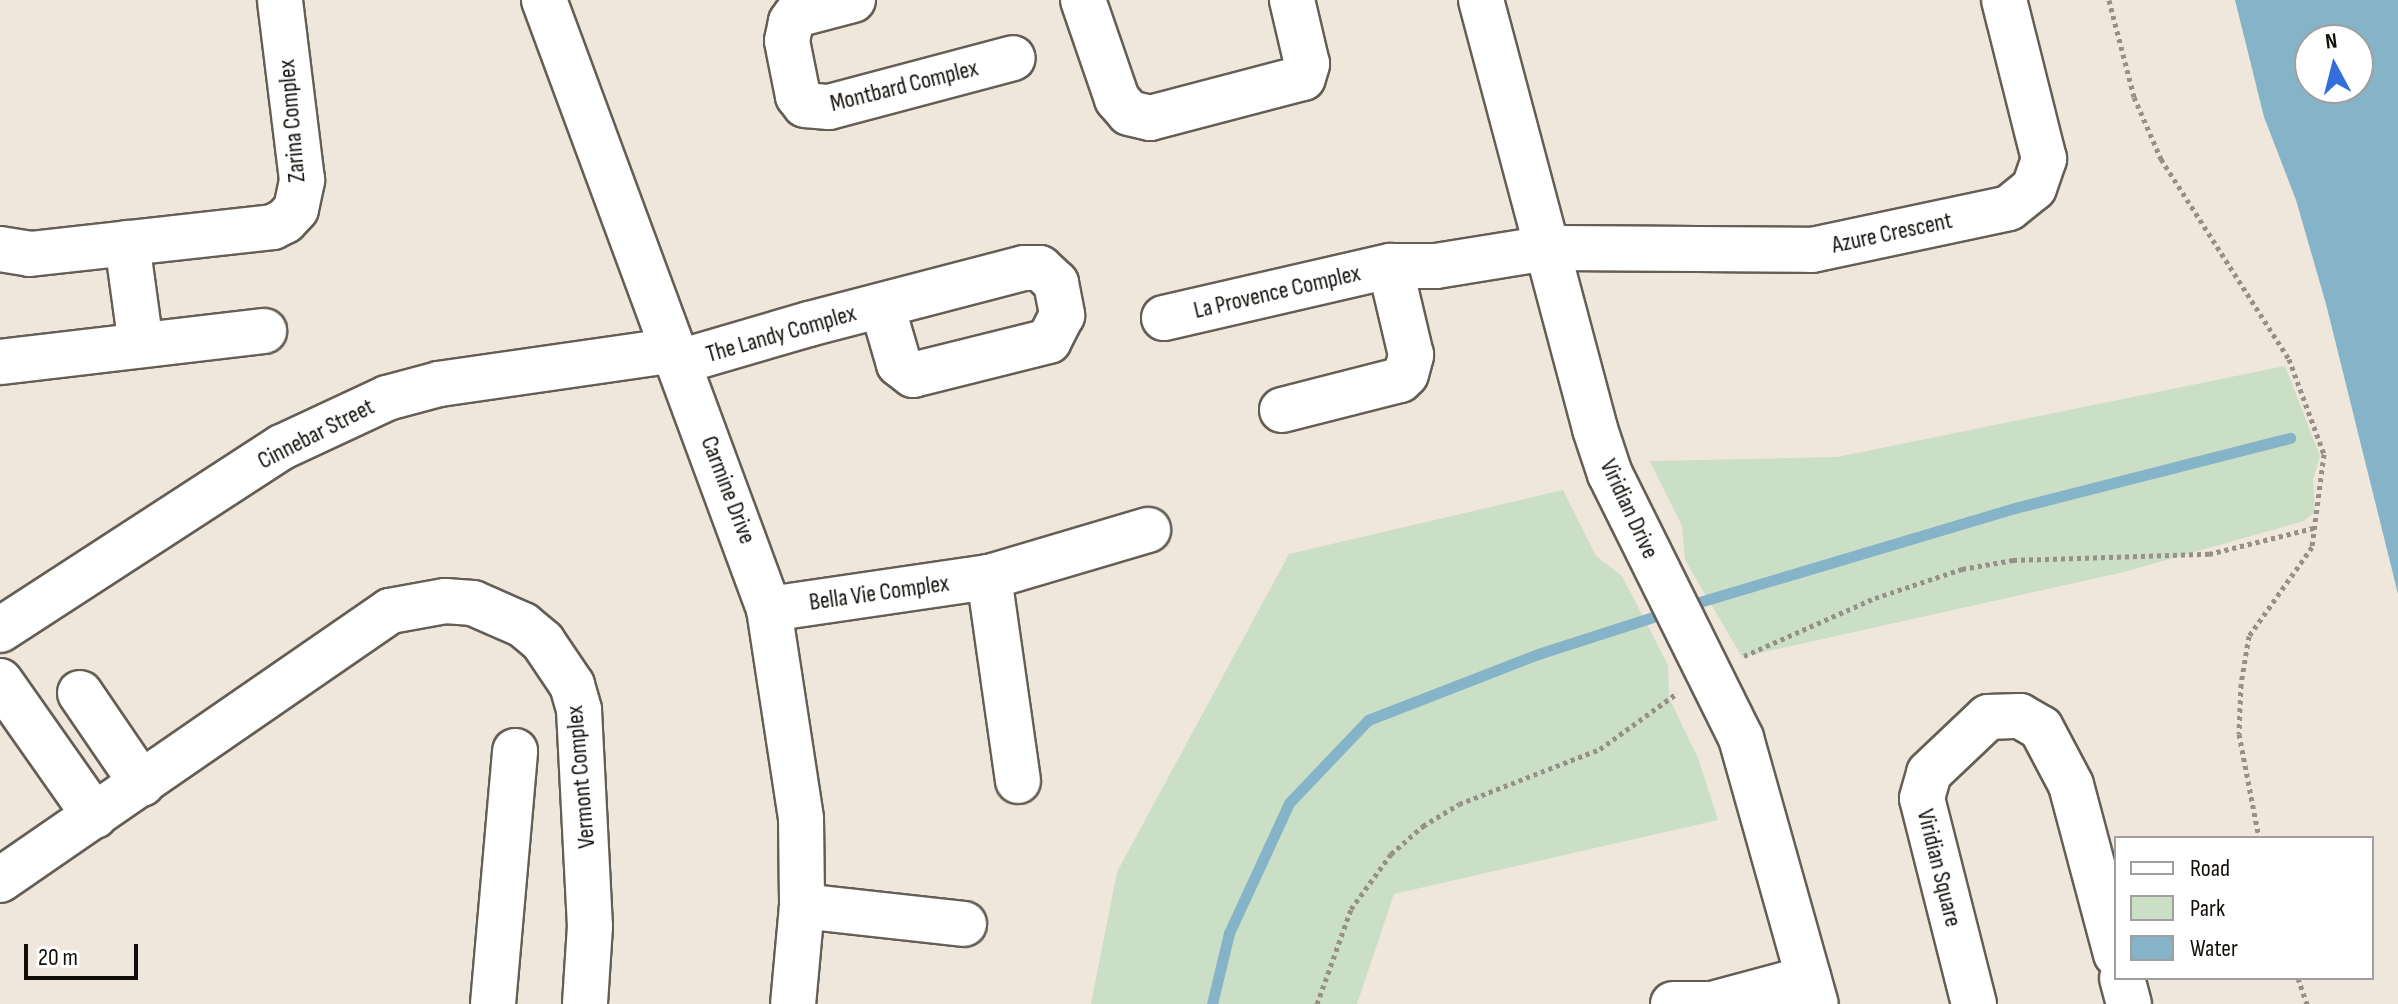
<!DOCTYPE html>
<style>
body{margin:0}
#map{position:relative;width:2398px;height:1004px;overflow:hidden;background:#efe7dc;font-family:"Sofia Sans Condensed",sans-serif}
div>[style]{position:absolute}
.green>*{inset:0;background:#cadfc6}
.water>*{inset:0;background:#85b4c8}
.stream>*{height:11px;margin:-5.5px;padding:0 5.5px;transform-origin:5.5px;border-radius:5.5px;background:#85b4c8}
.path>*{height:5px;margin-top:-2.5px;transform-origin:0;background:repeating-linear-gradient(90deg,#969088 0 4px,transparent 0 8px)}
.roads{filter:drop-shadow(2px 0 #655e55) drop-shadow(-2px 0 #655e55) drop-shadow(0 2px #655e55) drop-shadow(0 -2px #655e55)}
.minor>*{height:44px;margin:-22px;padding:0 22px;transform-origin:22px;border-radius:22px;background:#fff}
span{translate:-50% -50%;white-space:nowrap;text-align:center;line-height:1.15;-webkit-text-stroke:6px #fff;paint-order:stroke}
.street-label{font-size:24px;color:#120f0b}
.legend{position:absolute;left:2114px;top:836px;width:260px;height:144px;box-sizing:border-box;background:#fff;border:2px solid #a09f9d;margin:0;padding:10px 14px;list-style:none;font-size:24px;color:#120f0b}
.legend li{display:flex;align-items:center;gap:16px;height:40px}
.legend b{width:40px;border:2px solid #a09f9d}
.north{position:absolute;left:2294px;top:24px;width:80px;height:80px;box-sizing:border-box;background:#fff;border:2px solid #a09f9d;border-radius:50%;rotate:353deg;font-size:22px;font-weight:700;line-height:32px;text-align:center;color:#120f0b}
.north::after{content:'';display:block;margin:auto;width:28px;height:36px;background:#346ddc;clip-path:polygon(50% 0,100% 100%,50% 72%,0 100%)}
.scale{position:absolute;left:24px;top:944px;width:114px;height:36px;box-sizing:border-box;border:4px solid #120f0b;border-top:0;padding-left:10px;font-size:24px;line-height:28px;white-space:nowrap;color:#120f0b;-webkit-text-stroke:6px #fff;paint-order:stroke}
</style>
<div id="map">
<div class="green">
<i style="clip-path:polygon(2285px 366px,2320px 456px,2313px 480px,2315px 512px,2304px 521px,2124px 572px,1742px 657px,1685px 560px,1682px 526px,1650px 461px,1837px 457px)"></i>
<i style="clip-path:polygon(1563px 490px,1596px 556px,1622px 576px,1668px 665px,1669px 698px,1698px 758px,1718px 820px,1394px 894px,1357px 1004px,1091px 1004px,1117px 872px,1289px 554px)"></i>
</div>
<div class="water">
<i style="clip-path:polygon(evenodd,2235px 0,2398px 0,2398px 594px,2326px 304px,2296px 200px,2264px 117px,2235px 0,2310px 40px,2358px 40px,2358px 88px,2310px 88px,2310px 40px)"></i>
</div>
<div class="stream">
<i style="left:1686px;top:606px;width:343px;rotate:-16.6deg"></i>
<i style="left:2015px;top:508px;width:284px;rotate:-14.3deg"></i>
<i style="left:1212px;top:1004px;width:73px;rotate:-76.5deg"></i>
<i style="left:1229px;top:933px;width:143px;rotate:-65.2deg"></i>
<i style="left:1289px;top:803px;width:115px;rotate:-46.4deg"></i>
<i style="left:1368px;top:720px;width:182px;rotate:-21.2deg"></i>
<i style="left:1538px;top:654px;width:138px;rotate:-17.8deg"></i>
</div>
<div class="path">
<i style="left:2109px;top:0;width:100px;rotate:75.5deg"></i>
<i style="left:2134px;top:97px;width:68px;rotate:66.5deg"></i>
<i style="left:2161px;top:159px;width:237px;rotate:57.4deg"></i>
<i style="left:2289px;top:359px;width:101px;rotate:69.8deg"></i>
<i style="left:2324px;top:454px;width:94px;rotate:97.4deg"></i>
<i style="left:2312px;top:547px;width:109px;rotate:125.3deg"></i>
<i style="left:2249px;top:636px;width:49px;rotate:99.5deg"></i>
<i style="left:2241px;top:684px;width:50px;rotate:92.3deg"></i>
<i style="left:2239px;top:734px;width:106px;rotate:79.1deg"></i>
<i style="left:1744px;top:656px;width:143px;rotate:-23.9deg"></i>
<i style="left:1875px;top:598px;width:92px;rotate:-18.4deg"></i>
<i style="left:1962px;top:569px;width:52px;rotate:-10deg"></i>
<i style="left:2013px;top:560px;width:196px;rotate:-1.8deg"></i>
<i style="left:2209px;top:554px;width:111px;rotate:-14deg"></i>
<i style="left:2298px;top:978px;width:28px;rotate:71deg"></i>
<i style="left:1317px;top:1004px;width:101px;rotate:-70.3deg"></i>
<i style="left:1351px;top:909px;width:68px;rotate:-54deg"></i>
<i style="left:1391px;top:854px;width:43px;rotate:-41.2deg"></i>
<i style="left:1423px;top:826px;width:42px;rotate:-31.4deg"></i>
<i style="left:1459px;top:804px;width:151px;rotate:-21.3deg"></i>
<i style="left:1600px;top:749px;width:94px;rotate:-35.9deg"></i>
</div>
<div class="roads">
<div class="minor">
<i style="left:544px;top:0;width:649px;rotate:69.72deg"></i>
<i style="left:769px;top:609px;width:212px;rotate:81.3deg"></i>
<i style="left:801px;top:819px;width:87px;rotate:89.3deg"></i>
<i style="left:802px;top:906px;width:98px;rotate:95.2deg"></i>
<i style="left:853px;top:0;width:59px;rotate:165.3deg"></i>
<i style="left:796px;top:15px;width:9px;rotate:126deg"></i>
<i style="left:791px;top:22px;width:19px;rotate:102deg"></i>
<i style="left:787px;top:41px;width:56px;rotate:78.7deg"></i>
<i style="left:798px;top:96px;width:11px;rotate:52deg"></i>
<i style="left:805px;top:105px;width:24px;rotate:5deg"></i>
<i style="left:829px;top:107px;width:190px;rotate:-14.9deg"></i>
<i style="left:1083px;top:0;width:105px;rotate:71deg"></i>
<i style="left:1117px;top:99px;width:18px;rotate:49deg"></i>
<i style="left:1129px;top:113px;width:22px;rotate:13deg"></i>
<i style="left:1150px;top:118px;width:158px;rotate:-14.7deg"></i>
<i style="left:1303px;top:78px;width:15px;rotate:-74deg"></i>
<i style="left:1307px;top:64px;width:66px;rotate:-103.2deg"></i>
<i style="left:1481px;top:0;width:444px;rotate:75.1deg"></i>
<i style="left:1595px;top:429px;width:47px;rotate:71.6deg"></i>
<i style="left:1610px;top:474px;width:295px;rotate:63.6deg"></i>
<i style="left:1741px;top:738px;width:276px;rotate:74.3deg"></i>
<i style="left:127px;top:243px;width:103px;rotate:82.2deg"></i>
<i style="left:0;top:249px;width:30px;rotate:9deg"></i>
<i style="left:30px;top:254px;width:244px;rotate:-6.3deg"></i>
<i style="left:273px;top:227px;width:13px;rotate:-27deg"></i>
<i style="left:285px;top:221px;width:16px;rotate:-47deg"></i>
<i style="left:296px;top:209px;width:30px;rotate:-78deg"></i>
<i style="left:302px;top:180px;width:181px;rotate:-97deg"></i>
<i style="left:1164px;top:318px;width:232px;rotate:-13deg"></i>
<i style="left:1390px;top:266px;width:46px"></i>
<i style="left:1436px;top:266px;width:112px;rotate:-9.2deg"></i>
<i style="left:1547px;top:248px;width:265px;rotate:0.4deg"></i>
<i style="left:1812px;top:250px;width:201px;rotate:-12deg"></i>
<i style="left:2009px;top:208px;width:32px;rotate:-39deg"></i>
<i style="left:2034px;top:188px;width:31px;rotate:-71deg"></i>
<i style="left:2044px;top:159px;width:164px;rotate:-104.1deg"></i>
<i style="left:0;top:362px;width:266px;rotate:-6.7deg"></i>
<i style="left:679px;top:362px;width:135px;rotate:-16.3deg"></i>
<i style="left:809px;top:324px;width:222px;rotate:-14.6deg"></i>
<i style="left:1024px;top:268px;width:16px"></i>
<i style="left:1040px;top:268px;width:22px;rotate:43deg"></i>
<i style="left:1056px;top:283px;width:33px;rotate:79deg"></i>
<i style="left:1062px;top:315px;width:29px;rotate:117deg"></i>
<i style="left:1049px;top:341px;width:140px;rotate:166deg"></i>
<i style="left:913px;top:375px;width:18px;rotate:-142deg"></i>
<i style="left:899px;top:364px;width:60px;rotate:-106.3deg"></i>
<i style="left:1282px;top:410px;width:122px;rotate:-14.3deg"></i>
<i style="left:1400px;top:380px;width:8px;rotate:-45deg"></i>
<i style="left:1406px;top:374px;width:20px;rotate:-75deg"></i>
<i style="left:1411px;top:355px;width:91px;rotate:-103.3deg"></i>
<i style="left:989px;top:577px;width:206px;rotate:81.9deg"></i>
<i style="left:769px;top:609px;width:222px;rotate:-8.3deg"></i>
<i style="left:989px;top:577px;width:166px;rotate:-16.5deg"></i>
<i style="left:0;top:630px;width:336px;rotate:-33deg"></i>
<i style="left:282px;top:447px;width:116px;rotate:-25deg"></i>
<i style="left:387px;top:398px;width:54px;rotate:-15.1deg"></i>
<i style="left:439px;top:384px;width:238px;rotate:-8.2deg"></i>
<i style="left:0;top:681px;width:165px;rotate:54.9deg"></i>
<i style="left:80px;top:693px;width:110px;rotate:55.7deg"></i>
<i style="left:0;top:880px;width:474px;rotate:-34.6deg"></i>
<i style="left:390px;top:611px;width:56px;rotate:-10.3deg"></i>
<i style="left:445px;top:601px;width:28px;rotate:4deg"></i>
<i style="left:473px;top:603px;width:55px;rotate:23.7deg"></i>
<i style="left:523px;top:625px;width:26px;rotate:40deg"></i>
<i style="left:543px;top:642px;width:52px;rotate:56deg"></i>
<i style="left:572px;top:685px;width:26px;rotate:74deg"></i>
<i style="left:579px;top:710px;width:216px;rotate:87.1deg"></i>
<i style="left:590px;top:926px;width:78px;rotate:93.7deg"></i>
<i style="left:802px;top:906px;width:163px;rotate:6.3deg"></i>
<i style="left:2122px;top:978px;width:27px;rotate:75deg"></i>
<i style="left:493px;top:1004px;width:254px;rotate:-85deg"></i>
<i style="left:1673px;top:1004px;width:39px"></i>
<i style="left:1712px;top:1004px;width:100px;rotate:-15deg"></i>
<i style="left:1974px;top:1004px;width:212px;rotate:-104.2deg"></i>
<i style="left:1922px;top:798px;width:26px;rotate:-74deg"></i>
<i style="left:1929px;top:773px;width:81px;rotate:-43.5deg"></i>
<i style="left:1988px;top:717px;width:32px;rotate:-2deg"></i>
<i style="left:2020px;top:716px;width:24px;rotate:30deg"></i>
<i style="left:2041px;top:728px;width:64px;rotate:62.2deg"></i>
<i style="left:2071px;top:785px;width:175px;rotate:75.1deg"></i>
</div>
</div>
<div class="street-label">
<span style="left:904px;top:86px;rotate:-14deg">Montbard Complex</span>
<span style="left:292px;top:121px;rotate:-95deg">Zarina Complex</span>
<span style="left:1892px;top:233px;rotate:-12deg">Azure Crescent</span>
<span style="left:1277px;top:292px;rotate:-13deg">La Provence Complex</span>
<span style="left:781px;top:334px;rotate:-16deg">The Landy Complex</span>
<span style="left:316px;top:434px;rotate:-27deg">Cinnebar Street</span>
<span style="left:728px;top:490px;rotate:69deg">Carmine Drive</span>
<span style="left:1629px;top:509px;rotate:65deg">Viridian Drive</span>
<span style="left:879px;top:593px;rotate:-8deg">Bella Vie Complex</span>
<span style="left:581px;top:777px;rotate:-95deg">Vermont Complex</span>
<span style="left:1939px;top:868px;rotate:76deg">Viridian Square</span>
</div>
<ul class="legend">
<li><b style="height:10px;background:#fff"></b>Road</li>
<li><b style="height:22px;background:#cadfc6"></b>Park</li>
<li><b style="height:22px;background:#85b4c8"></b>Water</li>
</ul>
<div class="north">N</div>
<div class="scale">20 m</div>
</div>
